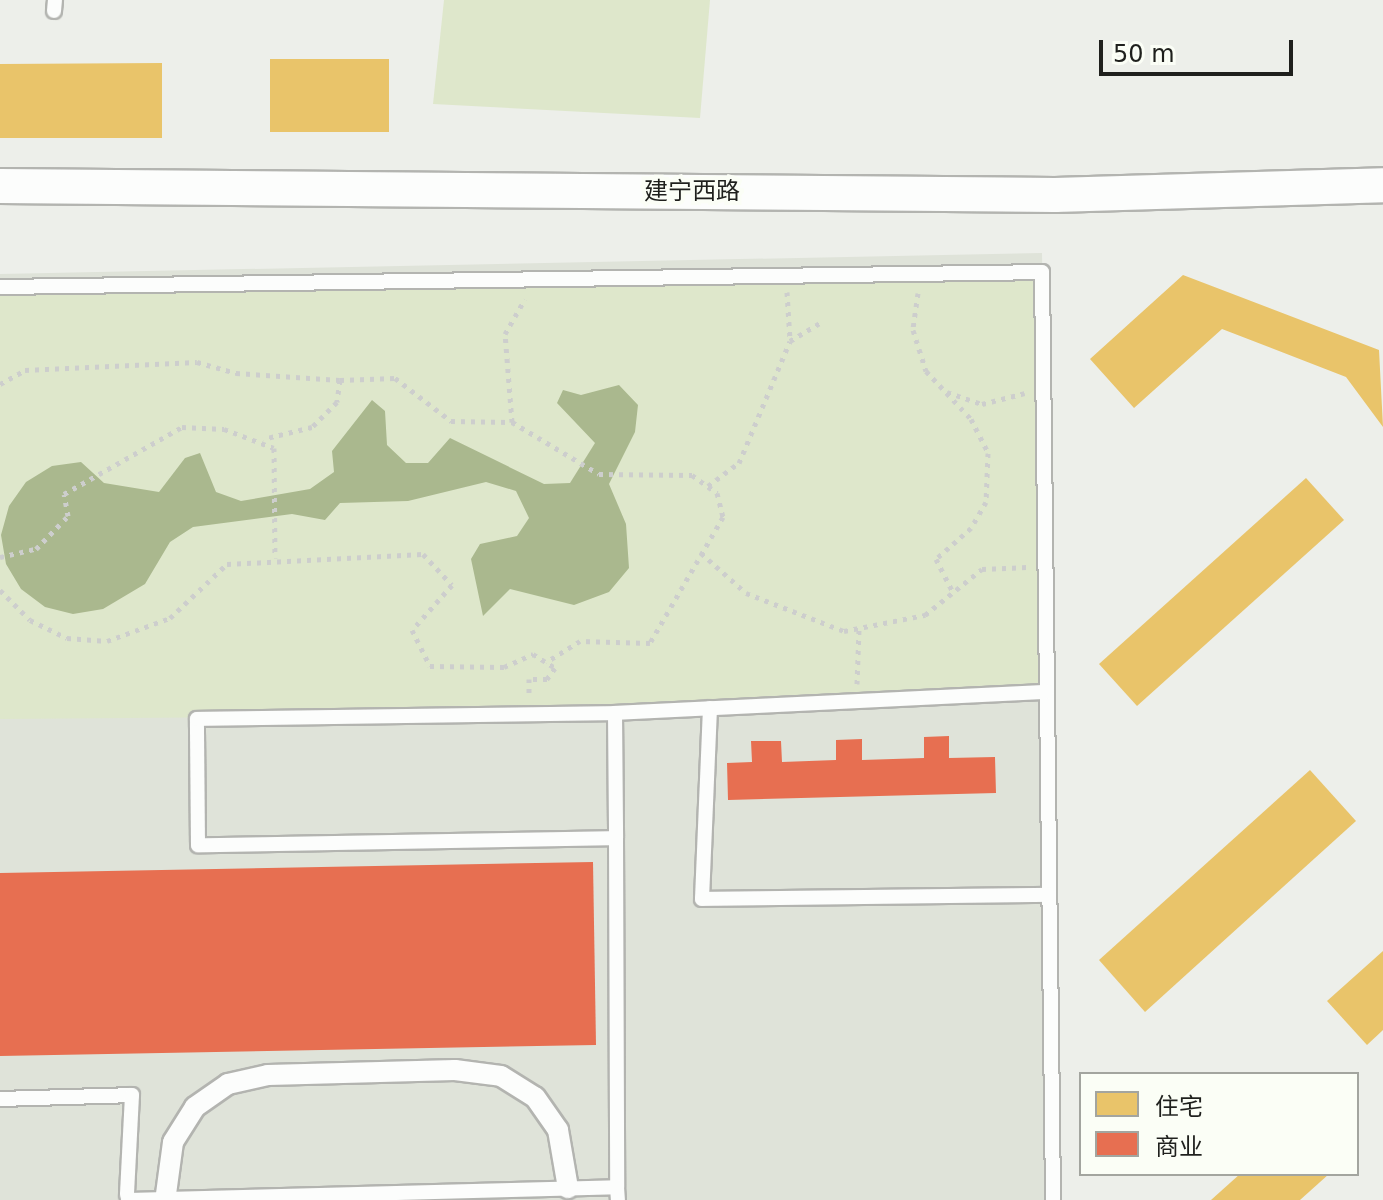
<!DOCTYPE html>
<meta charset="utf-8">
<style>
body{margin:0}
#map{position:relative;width:1383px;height:1200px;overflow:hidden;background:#edefea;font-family:"DejaVu Sans","Noto Sans SC",sans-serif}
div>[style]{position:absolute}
.built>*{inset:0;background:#dfe3d9}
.green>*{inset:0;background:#dee7cb}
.water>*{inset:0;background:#aab88e}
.homes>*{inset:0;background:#e9c46a}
.shops>*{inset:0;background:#e76f51}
.path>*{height:5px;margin-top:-2.5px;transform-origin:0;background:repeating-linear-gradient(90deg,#cdcecd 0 4px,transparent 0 10px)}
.roads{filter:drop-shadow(2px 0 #b3b4b0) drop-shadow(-2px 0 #b3b4b0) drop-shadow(0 2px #b3b4b0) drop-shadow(0 -2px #b3b4b0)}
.service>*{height:14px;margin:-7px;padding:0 7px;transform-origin:7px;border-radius:7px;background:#fcfdfc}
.pedestrian>*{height:20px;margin:-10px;padding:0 10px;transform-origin:10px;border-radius:10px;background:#fcfdfc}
.tertiary>*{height:34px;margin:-17px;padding:0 17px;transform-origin:17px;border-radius:17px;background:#fcfdfc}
span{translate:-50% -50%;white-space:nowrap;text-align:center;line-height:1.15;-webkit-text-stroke:8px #fbfef6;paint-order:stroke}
.street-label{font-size:24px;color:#1f201d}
.legend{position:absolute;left:1079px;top:1072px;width:280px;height:104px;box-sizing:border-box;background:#fbfef6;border:2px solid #a3a59f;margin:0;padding:10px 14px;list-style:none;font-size:24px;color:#1f201d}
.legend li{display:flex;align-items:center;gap:16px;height:40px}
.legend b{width:40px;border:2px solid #a3a59f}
.scale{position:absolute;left:1099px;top:40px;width:194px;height:36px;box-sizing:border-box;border:4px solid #1f201d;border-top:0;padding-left:10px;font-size:24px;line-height:28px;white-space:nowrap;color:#1f201d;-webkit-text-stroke:6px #fbfef6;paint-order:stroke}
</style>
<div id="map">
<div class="built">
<i style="clip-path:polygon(1042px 253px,1057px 1200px,0 1200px,0 274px)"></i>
</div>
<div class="green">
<i style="clip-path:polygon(444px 0,710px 0,700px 118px,433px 104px)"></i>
<i style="clip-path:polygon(1042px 272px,1046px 692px,528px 715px,0 719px,0 287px)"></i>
</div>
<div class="water">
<i style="clip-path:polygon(619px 385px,638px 405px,635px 432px,609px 484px,626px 524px,629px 568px,609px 592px,574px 605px,510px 589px,483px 616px,471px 559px,480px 544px,517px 536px,529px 518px,516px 491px,486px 482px,408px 501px,340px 503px,325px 520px,292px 514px,193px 527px,170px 542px,145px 584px,103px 609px,73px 614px,45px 607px,21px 589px,6px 564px,1px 535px,9px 506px,26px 482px,52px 466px,81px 462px,104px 483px,159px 492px,185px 458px,200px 453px,216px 492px,241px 501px,310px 489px,334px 472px,332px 451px,372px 400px,385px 411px,387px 445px,406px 463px,428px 463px,450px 438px,544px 484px,570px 483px,595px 443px,557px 403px,563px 390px,581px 395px)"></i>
</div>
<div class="homes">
<i style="clip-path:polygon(270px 59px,389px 59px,389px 132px,270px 132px)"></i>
<i style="clip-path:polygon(162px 63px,162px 138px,0 138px,0 64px)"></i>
<i style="clip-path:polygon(1183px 275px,1379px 350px,1383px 427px,1346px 377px,1222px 329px,1134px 408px,1090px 359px)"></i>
<i style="clip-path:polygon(1306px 478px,1344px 520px,1137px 706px,1099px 664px)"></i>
<i style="clip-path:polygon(1310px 770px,1356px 821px,1145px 1012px,1099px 960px)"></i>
<i style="clip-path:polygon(1383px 951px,1383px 1030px,1367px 1045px,1327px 1001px)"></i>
<i style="clip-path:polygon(1240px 1174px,1329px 1174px,1300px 1200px,1211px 1200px)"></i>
</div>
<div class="shops">
<i style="clip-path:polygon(949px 736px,949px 758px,995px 757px,996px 793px,728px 800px,727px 763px,752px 762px,751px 741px,781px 741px,782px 762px,836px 760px,836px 740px,862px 739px,862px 760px,924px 758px,924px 737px)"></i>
<i style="clip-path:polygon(593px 862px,596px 1045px,0 1056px,0 873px)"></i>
</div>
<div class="path">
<i style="left:787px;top:292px;width:48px;rotate:86.4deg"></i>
<i style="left:918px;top:293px;width:37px;rotate:98deg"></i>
<i style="left:913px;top:330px;width:43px;rotate:72.4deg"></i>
<i style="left:926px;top:371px;width:66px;rotate:46.8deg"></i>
<i style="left:971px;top:419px;width:38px;rotate:63deg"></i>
<i style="left:988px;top:453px;width:49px;rotate:92.3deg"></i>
<i style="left:986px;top:502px;width:30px;rotate:120deg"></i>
<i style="left:971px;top:528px;width:47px;rotate:138.5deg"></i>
<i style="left:936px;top:559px;width:37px;rotate:63deg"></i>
<i style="left:340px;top:380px;width:55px;rotate:-2.1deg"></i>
<i style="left:395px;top:378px;width:71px;rotate:37.5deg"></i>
<i style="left:451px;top:421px;width:61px;rotate:0.9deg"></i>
<i style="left:512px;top:422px;width:88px;rotate:-94.5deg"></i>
<i style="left:505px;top:334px;width:40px;rotate:-60.3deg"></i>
<i style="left:0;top:384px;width:29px;rotate:-29deg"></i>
<i style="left:25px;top:370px;width:172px;rotate:-2.7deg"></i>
<i style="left:197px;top:362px;width:41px;rotate:15.8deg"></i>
<i style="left:236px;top:373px;width:104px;rotate:3.9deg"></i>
<i style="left:340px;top:380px;width:22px;rotate:98deg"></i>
<i style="left:337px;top:402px;width:35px;rotate:135deg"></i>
<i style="left:312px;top:427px;width:50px;rotate:166.2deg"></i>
<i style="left:947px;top:392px;width:37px;rotate:19deg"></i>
<i style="left:982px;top:404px;width:44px;rotate:-14.3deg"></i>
<i style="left:512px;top:422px;width:101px;rotate:30.9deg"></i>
<i style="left:599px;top:474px;width:93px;rotate:0.6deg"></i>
<i style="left:692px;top:475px;width:31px;rotate:36deg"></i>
<i style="left:717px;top:493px;width:25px;rotate:76deg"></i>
<i style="left:723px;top:517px;width:146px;rotate:120.1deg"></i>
<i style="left:650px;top:643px;width:70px;rotate:-178.4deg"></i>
<i style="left:580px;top:641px;width:40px;rotate:148deg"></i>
<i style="left:708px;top:486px;width:39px;rotate:-37deg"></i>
<i style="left:739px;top:463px;width:132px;rotate:-67.3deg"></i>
<i style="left:790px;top:341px;width:37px;rotate:-31deg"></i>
<i style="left:701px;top:553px;width:60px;rotate:41.6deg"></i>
<i style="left:746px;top:593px;width:105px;rotate:21.2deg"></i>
<i style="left:844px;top:631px;width:83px;rotate:-11.2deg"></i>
<i style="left:925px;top:615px;width:73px;rotate:-38.9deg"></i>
<i style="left:982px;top:569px;width:45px;rotate:-2.5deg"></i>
<i style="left:0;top:557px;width:37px;rotate:-13deg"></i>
<i style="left:36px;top:549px;width:46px;rotate:-45.9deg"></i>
<i style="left:68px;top:516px;width:22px;rotate:-100deg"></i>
<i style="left:64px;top:494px;width:136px;rotate:-29.6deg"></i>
<i style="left:182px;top:427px;width:42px;rotate:2.7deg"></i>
<i style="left:224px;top:429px;width:53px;rotate:20.8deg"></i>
<i style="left:274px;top:448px;width:110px;rotate:89.5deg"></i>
<i style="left:0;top:590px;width:42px;rotate:45deg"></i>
<i style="left:30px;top:620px;width:41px;rotate:25.9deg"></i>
<i style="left:67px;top:638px;width:40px;rotate:4.3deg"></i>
<i style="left:107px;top:641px;width:67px;rotate:-20.1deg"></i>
<i style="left:170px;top:618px;width:79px;rotate:-43.5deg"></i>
<i style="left:227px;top:564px;width:196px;rotate:-2.9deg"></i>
<i style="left:423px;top:554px;width:42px;rotate:46.9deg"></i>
<i style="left:452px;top:585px;width:60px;rotate:131.6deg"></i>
<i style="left:412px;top:630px;width:40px;rotate:63.4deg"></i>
<i style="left:430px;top:666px;width:74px;rotate:0.8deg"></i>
<i style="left:504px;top:667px;width:32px;rotate:-24deg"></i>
<i style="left:533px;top:654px;width:26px;rotate:32deg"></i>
<i style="left:555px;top:668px;width:14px;rotate:126deg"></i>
<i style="left:547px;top:679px;width:18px;rotate:180deg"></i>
<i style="left:529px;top:679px;width:18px;rotate:90deg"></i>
<i style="left:857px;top:684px;width:54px;rotate:-87.9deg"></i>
</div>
<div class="roads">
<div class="service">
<i style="left:54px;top:11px;width:11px;rotate:-85deg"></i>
<i style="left:0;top:287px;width:1042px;rotate:-0.82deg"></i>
<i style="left:1042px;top:272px;width:928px;rotate:89.32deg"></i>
<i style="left:710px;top:708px;width:191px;rotate:92.4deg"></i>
<i style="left:702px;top:899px;width:346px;rotate:-0.7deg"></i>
<i style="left:615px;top:713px;width:432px;rotate:-2.8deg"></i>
<i style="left:616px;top:838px;width:418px;rotate:179deg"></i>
<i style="left:198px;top:845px;width:126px;rotate:-90.5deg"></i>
<i style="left:197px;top:719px;width:418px;rotate:-0.8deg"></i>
<i style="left:615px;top:713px;width:125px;rotate:89.5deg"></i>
<i style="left:616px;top:838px;width:349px;rotate:89.8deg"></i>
<i style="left:0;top:1099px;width:132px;rotate:-1.7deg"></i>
<i style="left:132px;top:1095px;width:100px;rotate:92.9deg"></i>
<i style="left:128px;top:1200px;width:489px;rotate:-1.5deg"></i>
<i style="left:617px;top:1187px;width:13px;rotate:86deg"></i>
</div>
<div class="pedestrian">
<i style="left:166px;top:1194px;width:52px;rotate:-82.3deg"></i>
<i style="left:173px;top:1142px;width:41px;rotate:-57.8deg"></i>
<i style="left:195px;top:1107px;width:40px;rotate:-34.9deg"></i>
<i style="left:228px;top:1084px;width:41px;rotate:-12.7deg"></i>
<i style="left:268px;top:1075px;width:187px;rotate:-1.5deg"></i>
<i style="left:455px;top:1070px;width:46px;rotate:7.4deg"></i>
<i style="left:501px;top:1076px;width:40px;rotate:32deg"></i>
<i style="left:535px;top:1097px;width:40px;rotate:55.1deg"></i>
<i style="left:558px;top:1130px;width:59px;rotate:80.2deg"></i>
</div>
<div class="tertiary">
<i style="left:0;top:186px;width:1055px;rotate:0.49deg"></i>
<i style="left:1055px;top:195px;width:328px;rotate:-1.7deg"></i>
</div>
</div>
<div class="street-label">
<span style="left:692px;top:192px">建宁西路</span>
</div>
<ul class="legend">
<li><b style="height:22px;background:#e9c46a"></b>住宅</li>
<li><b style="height:22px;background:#e76f51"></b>商业</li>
</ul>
<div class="scale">50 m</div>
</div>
